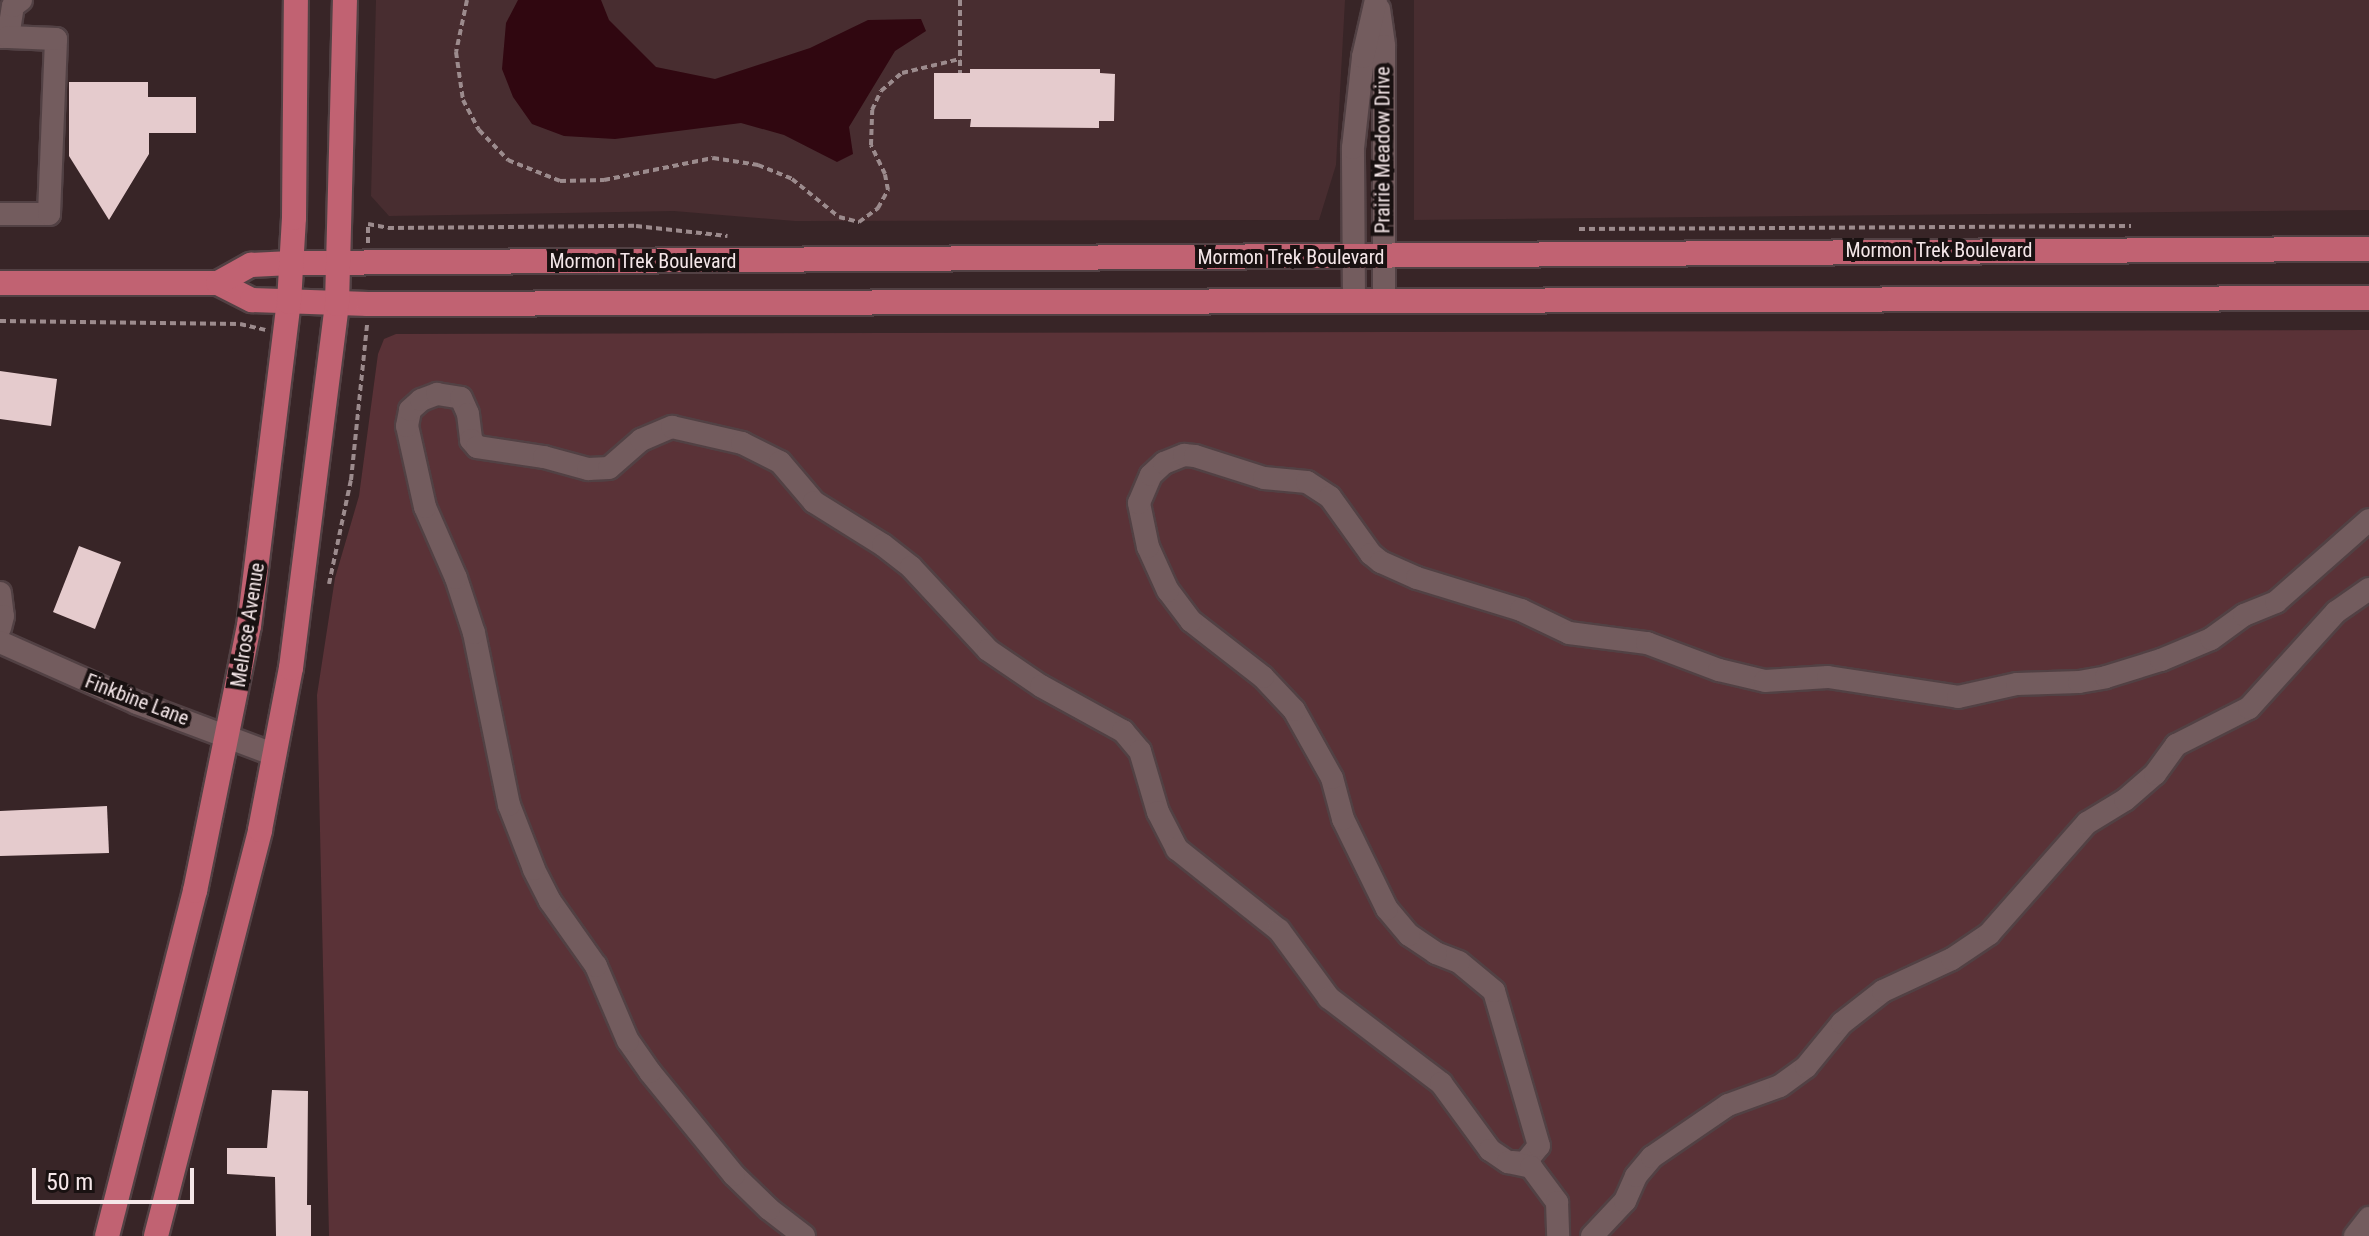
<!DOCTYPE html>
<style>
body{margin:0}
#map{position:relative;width:2369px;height:1236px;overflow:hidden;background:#382527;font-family:"Roboto Condensed",sans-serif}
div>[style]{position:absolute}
.built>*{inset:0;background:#482d30}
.green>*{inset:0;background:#5a3237}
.water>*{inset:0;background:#300710}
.building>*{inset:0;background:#e5cbcd}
.path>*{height:4px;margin-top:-2px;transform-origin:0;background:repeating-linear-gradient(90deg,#9c8b8d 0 6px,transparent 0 10px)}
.roads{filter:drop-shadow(2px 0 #524144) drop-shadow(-2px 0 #524144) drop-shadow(0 2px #524144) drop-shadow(0 -2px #524144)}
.minor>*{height:22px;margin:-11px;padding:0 11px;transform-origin:11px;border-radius:11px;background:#735c5e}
.major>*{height:24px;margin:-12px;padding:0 12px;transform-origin:12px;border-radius:12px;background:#c16272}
span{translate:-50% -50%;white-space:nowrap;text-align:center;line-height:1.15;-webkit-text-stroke:8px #191111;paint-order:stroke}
.street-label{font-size:20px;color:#f5e7e9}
.scale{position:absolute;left:32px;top:1168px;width:162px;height:36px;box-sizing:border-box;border:4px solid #f5e7e9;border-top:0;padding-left:10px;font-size:24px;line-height:28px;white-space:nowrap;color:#f5e7e9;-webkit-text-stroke:6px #191111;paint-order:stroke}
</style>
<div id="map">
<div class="built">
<i style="clip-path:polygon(376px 0,1345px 0,1336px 165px,1319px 220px,795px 221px,674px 211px,389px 216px,371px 196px)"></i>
<i style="clip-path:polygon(1414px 0,2369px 0,2369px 210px,1414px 220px)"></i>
</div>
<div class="green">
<i style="clip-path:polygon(2369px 330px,2369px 1236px,329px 1236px,317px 695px,335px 578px,359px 496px,378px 354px,384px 339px,396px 334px)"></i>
</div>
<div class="water">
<i style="clip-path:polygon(518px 0,601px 0,609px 20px,656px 67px,715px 79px,810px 48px,868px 20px,921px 19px,926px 31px,895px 51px,849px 127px,853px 154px,837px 162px,784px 135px,741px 123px,615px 139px,564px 136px,532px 124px,513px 97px,502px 69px,506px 23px)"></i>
</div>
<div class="building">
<i style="clip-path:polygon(970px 69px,1100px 69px,1100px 73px,1115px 74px,1114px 121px,1099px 121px,1099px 128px,970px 127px,971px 119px,934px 119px,934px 73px,970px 73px)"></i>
<i style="clip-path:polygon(69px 82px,148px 82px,148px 97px,196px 97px,196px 133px,149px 133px,149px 154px,109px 220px,69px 156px)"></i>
<i style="clip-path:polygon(0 371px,57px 379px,51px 426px,0 419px)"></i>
<i style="clip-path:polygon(79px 546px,121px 562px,95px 629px,53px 612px)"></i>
<i style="clip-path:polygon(107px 806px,109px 853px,0 856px,0 811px)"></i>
<i style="clip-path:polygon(272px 1090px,308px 1091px,307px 1205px,311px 1205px,311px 1236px,276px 1236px,275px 1177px,227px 1174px,227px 1148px,267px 1148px)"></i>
</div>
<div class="path">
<i style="left:467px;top:0;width:53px;rotate:101.9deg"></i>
<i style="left:456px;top:52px;width:49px;rotate:81.7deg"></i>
<i style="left:463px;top:100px;width:34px;rotate:62deg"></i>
<i style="left:479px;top:130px;width:42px;rotate:46deg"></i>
<i style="left:508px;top:160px;width:56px;rotate:22deg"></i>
<i style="left:560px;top:181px;width:44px;rotate:-1.3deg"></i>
<i style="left:604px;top:180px;width:111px;rotate:-11.4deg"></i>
<i style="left:713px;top:158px;width:46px;rotate:8.8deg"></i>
<i style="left:758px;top:165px;width:37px;rotate:22deg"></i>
<i style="left:792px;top:179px;width:60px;rotate:39deg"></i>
<i style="left:839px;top:217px;width:21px;rotate:14deg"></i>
<i style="left:859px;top:222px;width:24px;rotate:-36deg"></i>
<i style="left:878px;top:208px;width:21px;rotate:-61deg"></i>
<i style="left:888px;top:190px;width:16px;rotate:-101deg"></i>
<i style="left:885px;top:174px;width:32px;rotate:-116deg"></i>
<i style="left:871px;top:145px;width:35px;rotate:-88deg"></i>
<i style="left:872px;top:110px;width:21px;rotate:-65deg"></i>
<i style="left:881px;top:91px;width:28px;rotate:-41deg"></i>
<i style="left:902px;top:73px;width:60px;rotate:-13.6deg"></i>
<i style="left:960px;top:0;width:73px;rotate:90deg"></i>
<i style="left:1579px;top:229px;width:552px;rotate:-0.31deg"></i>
<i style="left:368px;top:243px;width:19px;rotate:-90deg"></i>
<i style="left:368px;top:224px;width:20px;rotate:11deg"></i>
<i style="left:388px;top:228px;width:248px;rotate:-0.5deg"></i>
<i style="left:636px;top:226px;width:92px;rotate:6.3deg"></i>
<i style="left:0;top:321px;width:240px;rotate:0.7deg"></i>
<i style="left:240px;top:324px;width:26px;rotate:13deg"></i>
<i style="left:329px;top:584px;width:106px;rotate:-78.1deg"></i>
<i style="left:351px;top:480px;width:157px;rotate:-84.1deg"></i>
</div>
<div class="roads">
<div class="minor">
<i style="left:1379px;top:9px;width:37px;rotate:82deg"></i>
<i style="left:1384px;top:46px;width:254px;rotate:90deg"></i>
<i style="left:0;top:37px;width:8px"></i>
<i style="left:8px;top:37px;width:31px;rotate:-81deg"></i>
<i style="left:13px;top:6px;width:10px;rotate:-37deg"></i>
<i style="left:0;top:214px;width:49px"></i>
<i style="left:49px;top:214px;width:175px;rotate:-87.7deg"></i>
<i style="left:56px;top:39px;width:48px;rotate:-177.6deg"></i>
<i style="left:1354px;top:300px;width:152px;rotate:-90.4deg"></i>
<i style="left:1353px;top:148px;width:92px;rotate:-83.7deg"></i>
<i style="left:1363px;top:57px;width:58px;rotate:-77.2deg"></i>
<i style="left:0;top:593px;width:23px;rotate:83deg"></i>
<i style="left:3px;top:616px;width:12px;rotate:104deg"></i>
<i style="left:0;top:642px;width:150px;rotate:24deg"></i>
<i style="left:137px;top:703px;width:147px;rotate:20.6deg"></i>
<i style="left:1512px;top:1162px;width:13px;rotate:4deg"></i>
<i style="left:1525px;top:1163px;width:22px;rotate:-51deg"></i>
<i style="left:1539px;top:1146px;width:161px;rotate:-106.2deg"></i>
<i style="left:1494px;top:991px;width:45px;rotate:-140.4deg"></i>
<i style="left:1459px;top:962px;width:25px;rotate:-159deg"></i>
<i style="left:1436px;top:953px;width:32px;rotate:-146deg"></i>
<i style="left:1409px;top:935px;width:34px;rotate:-130deg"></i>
<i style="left:1387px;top:909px;width:100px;rotate:-116.1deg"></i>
<i style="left:1343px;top:819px;width:42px;rotate:-105deg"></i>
<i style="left:1332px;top:778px;width:78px;rotate:-119.2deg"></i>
<i style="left:1294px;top:710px;width:45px;rotate:-133.2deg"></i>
<i style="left:1263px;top:677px;width:91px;rotate:-142.1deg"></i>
<i style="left:1191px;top:621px;width:38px;rotate:-127deg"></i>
<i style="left:1168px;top:591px;width:48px;rotate:-114.4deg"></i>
<i style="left:1148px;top:547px;width:45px;rotate:-101.6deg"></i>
<i style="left:1139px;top:503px;width:30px;rotate:-67deg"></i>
<i style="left:1151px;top:475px;width:18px;rotate:-43deg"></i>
<i style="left:1164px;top:463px;width:22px;rotate:-22deg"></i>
<i style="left:1184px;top:455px;width:11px;rotate:5deg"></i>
<i style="left:1195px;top:456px;width:72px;rotate:17.7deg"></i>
<i style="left:1264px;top:478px;width:43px;rotate:5.3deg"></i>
<i style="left:1307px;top:482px;width:27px;rotate:33deg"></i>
<i style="left:1330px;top:497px;width:70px;rotate:54.3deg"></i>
<i style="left:1371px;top:554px;width:13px;rotate:39deg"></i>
<i style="left:1381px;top:562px;width:39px;rotate:24deg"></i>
<i style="left:1417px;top:578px;width:109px;rotate:17.1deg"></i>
<i style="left:1521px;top:610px;width:53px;rotate:25.6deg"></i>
<i style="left:1569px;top:633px;width:79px;rotate:7.3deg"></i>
<i style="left:1647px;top:643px;width:77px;rotate:20.6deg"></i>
<i style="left:1719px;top:670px;width:47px;rotate:13.4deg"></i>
<i style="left:1765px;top:681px;width:63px;rotate:-3.6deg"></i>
<i style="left:1828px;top:677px;width:132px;rotate:8.7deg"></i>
<i style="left:1958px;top:697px;width:60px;rotate:-12.4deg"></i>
<i style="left:2017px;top:684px;width:62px;rotate:-1.8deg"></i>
<i style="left:2079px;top:682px;width:27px;rotate:-10deg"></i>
<i style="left:2106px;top:677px;width:58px;rotate:-17.2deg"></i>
<i style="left:2161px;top:660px;width:54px;rotate:-22.8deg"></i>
<i style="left:2211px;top:639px;width:41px;rotate:-36deg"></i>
<i style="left:2244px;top:615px;width:35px;rotate:-22deg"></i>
<i style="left:2276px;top:602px;width:124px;rotate:-41.4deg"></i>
<i style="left:804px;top:1236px;width:44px;rotate:-142.4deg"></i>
<i style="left:769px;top:1209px;width:49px;rotate:-135.8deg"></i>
<i style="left:734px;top:1175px;width:133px;rotate:-129.2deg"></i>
<i style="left:650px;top:1072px;width:38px;rotate:-125deg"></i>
<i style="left:628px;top:1041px;width:82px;rotate:-113.1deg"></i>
<i style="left:596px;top:966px;width:80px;rotate:-125.3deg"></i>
<i style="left:550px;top:901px;width:36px;rotate:-117deg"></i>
<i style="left:534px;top:869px;width:69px;rotate:-111.3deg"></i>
<i style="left:509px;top:805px;width:176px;rotate:-101.5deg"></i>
<i style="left:474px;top:633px;width:58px;rotate:-108.1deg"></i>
<i style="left:456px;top:578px;width:77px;rotate:-113.6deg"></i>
<i style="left:425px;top:507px;width:83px;rotate:-102.5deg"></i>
<i style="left:407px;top:426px;width:16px;rotate:-79deg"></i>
<i style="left:410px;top:410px;width:15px;rotate:-42deg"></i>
<i style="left:421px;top:400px;width:17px;rotate:-21deg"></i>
<i style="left:437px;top:394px;width:24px;rotate:9deg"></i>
<i style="left:461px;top:398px;width:17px;rotate:66deg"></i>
<i style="left:468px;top:414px;width:26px;rotate:83deg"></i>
<i style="left:471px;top:440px;width:9px;rotate:49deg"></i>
<i style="left:477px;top:447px;width:68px;rotate:8.5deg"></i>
<i style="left:544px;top:457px;width:46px;rotate:15.3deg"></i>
<i style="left:588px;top:469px;width:21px;rotate:-3deg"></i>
<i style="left:609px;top:468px;width:43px;rotate:-41.2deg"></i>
<i style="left:641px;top:440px;width:34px;rotate:-23deg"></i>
<i style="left:672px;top:427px;width:72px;rotate:12.9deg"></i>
<i style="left:742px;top:443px;width:42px;rotate:26.6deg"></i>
<i style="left:780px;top:462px;width:52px;rotate:49.6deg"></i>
<i style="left:814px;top:502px;width:81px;rotate:31.9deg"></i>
<i style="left:883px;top:545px;width:36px;rotate:38deg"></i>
<i style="left:911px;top:567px;width:113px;rotate:47.1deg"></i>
<i style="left:988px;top:650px;width:64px;rotate:34.2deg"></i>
<i style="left:1041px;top:686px;width:94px;rotate:28.8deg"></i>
<i style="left:1123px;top:731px;width:26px;rotate:50deg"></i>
<i style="left:1140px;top:751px;width:64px;rotate:73.6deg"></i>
<i style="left:1158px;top:812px;width:42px;rotate:62.8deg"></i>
<i style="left:1177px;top:849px;width:130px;rotate:38.5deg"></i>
<i style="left:1279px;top:930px;width:84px;rotate:53.7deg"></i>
<i style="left:1329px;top:998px;width:141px;rotate:37.2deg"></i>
<i style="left:1441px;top:1083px;width:83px;rotate:53.8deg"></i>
<i style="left:1490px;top:1150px;width:22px;rotate:34deg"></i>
<i style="left:1508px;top:1162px;width:24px;rotate:12deg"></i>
<i style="left:1531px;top:1167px;width:44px;rotate:53.4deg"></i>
<i style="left:1557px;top:1202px;width:34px;rotate:88deg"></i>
<i style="left:1592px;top:1236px;width:48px;rotate:-46.7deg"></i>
<i style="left:1625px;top:1201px;width:27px;rotate:-66deg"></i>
<i style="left:1636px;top:1176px;width:25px;rotate:-50deg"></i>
<i style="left:1652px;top:1157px;width:92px;rotate:-34.4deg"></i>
<i style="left:1728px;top:1105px;width:55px;rotate:-20.1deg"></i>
<i style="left:1780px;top:1086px;width:32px;rotate:-36deg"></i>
<i style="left:1806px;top:1067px;width:57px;rotate:-50.7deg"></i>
<i style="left:1842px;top:1023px;width:52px;rotate:-38deg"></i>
<i style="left:1883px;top:991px;width:76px;rotate:-24.9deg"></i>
<i style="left:1952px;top:959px;width:45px;rotate:-34deg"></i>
<i style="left:1989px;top:934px;width:148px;rotate:-48.6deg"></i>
<i style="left:2087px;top:823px;width:44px;rotate:-31.2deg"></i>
<i style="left:2125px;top:800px;width:40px;rotate:-41deg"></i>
<i style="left:2155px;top:774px;width:36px;rotate:-54deg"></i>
<i style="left:2176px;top:745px;width:82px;rotate:-26.9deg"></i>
<i style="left:2249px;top:708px;width:130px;rotate:-47.8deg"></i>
<i style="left:2336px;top:612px;width:40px;rotate:-34.9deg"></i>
<i style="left:2355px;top:1236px;width:23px;rotate:-52deg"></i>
</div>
<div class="major">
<i style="left:0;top:283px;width:218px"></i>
<i style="left:218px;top:283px;width:38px;rotate:27deg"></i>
<i style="left:252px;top:300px;width:116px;rotate:2deg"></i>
<i style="left:368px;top:304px;width:2001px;rotate:-0.17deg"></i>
<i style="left:218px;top:283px;width:38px;rotate:-29deg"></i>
<i style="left:251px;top:265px;width:40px;rotate:-2.9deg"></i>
<i style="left:291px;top:263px;width:2078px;rotate:-0.39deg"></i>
<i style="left:107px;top:1236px;width:356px;rotate:-75.7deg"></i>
<i style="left:195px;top:891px;width:270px;rotate:-78.5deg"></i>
<i style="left:249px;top:626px;width:326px;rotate:-83deg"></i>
<i style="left:289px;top:302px;width:84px;rotate:-86.6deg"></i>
<i style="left:294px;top:218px;width:218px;rotate:-89.5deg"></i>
<i style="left:156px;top:1236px;width:419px;rotate:-75.6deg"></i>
<i style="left:260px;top:830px;width:165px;rotate:-79.2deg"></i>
<i style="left:291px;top:668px;width:367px;rotate:-82.8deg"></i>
<i style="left:337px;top:304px;width:304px;rotate:-88.5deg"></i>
</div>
</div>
<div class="street-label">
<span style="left:1383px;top:150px;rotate:-90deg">Prairie Meadow Drive</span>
<span style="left:1939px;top:250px">Mormon Trek Boulevard</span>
<span style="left:1291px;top:257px">Mormon Trek Boulevard</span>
<span style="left:643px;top:261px">Mormon Trek Boulevard</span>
<span style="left:248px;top:625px;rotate:-81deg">Melrose Avenue</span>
<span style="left:137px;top:700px;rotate:21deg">Finkbine Lane</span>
</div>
<div class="scale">50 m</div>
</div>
